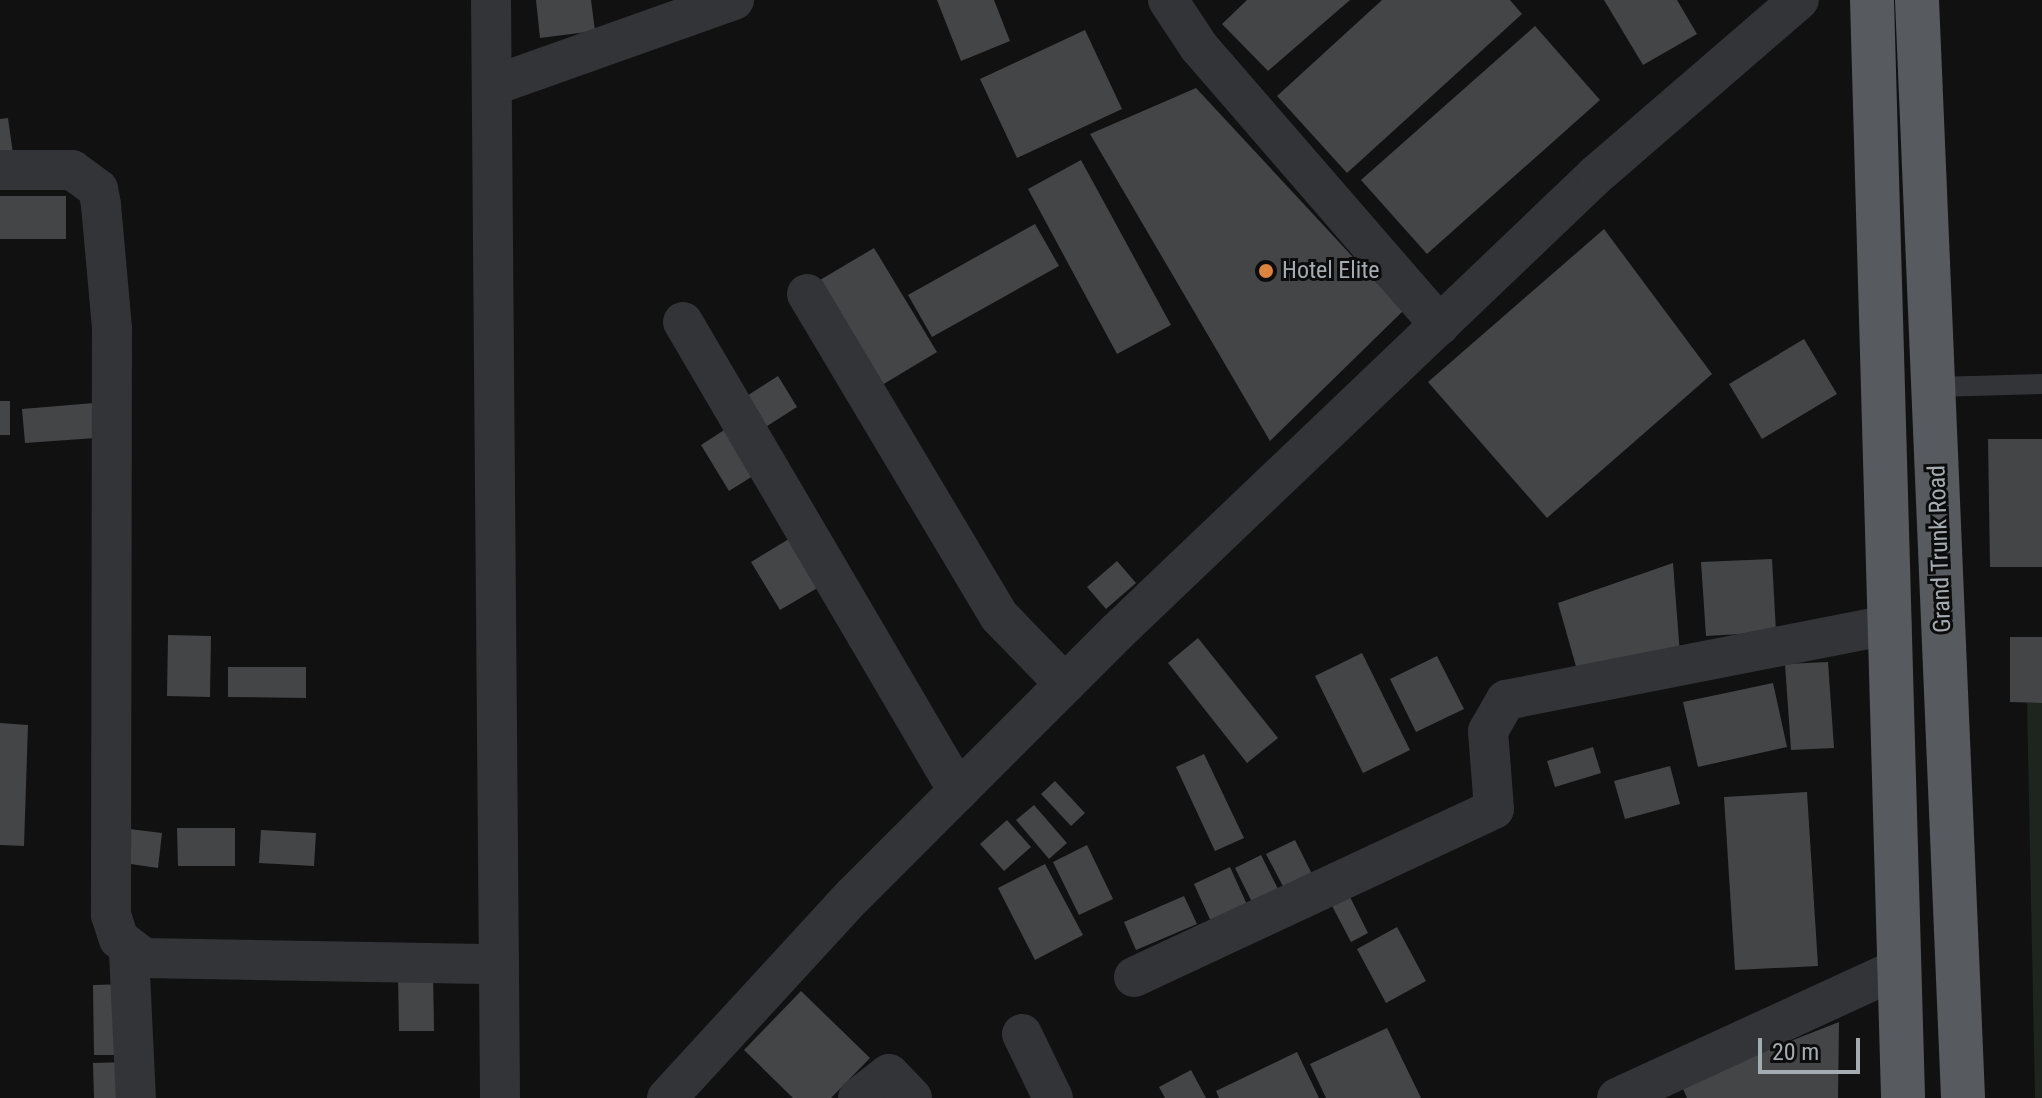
<!DOCTYPE html>
<style>
body{margin:0}
#map{position:relative;width:2042px;height:1098px;overflow:hidden;background:#111112;font-family:"Roboto Condensed",sans-serif}
div>[style]{position:absolute}
.green>*{inset:0;background:#1e241e}
.building>*{inset:0;background:#434547}
.service>*{height:20px;margin:-10px;padding:0 10px;transform-origin:10px;border-radius:10px;background:#323437}
.minor>*{height:40px;margin:-20px;padding:0 20px;transform-origin:20px;border-radius:20px;background:#323437}
.trunk>*{height:44px;margin:-22px;padding:0 22px;transform-origin:22px;border-radius:22px;background:#575a5e}
.dots>*{width:22px;height:22px;translate:-50% -50%;box-sizing:border-box;border:4px solid #0c0c0d;border-radius:50%}
span{translate:-50% -50%;white-space:nowrap;text-align:center;line-height:1.15;-webkit-text-stroke:6px #0c0c0d;paint-order:stroke}
.poi-label{font-size:24px;color:#a4abb1}
.left{translate:0 -50%;text-align:left}
.street-label{font-size:24px;color:#a4abb1}
.scale{position:absolute;left:1758px;top:1038px;width:102px;height:36px;box-sizing:border-box;border:4px solid #a4abb1;border-top:0;padding-left:10px;font-size:24px;line-height:28px;white-space:nowrap;color:#a4abb1;-webkit-text-stroke:6px #0c0c0d;paint-order:stroke}
</style>
<div id="map">
<div class="green">
<i style="clip-path:polygon(2042px 702px,2042px 1098px,2035px 1098px,2027px 703px)"></i>
</div>
<div class="building">
<i style="clip-path:polygon(536px 0,591px 0,595px 31px,540px 38px)"></i>
<i style="clip-path:polygon(937px 0,994px 0,1010px 41px,961px 61px)"></i>
<i style="clip-path:polygon(1247px 0,1350px 0,1268px 71px,1222px 24px)"></i>
<i style="clip-path:polygon(1382px 0,1510px 0,1522px 14px,1347px 173px,1277px 96px)"></i>
<i style="clip-path:polygon(1604px 0,1677px 0,1697px 34px,1643px 65px)"></i>
<i style="clip-path:polygon(1535px 26px,1600px 100px,1427px 254px,1361px 180px)"></i>
<i style="clip-path:polygon(1085px 30px,1122px 109px,1017px 158px,980px 79px)"></i>
<i style="clip-path:polygon(1196px 88px,1403px 311px,1270px 441px,1090px 134px)"></i>
<i style="clip-path:polygon(8px 118px,13px 154px,0 155px,0 119px)"></i>
<i style="clip-path:polygon(1081px 160px,1171px 325px,1117px 354px,1028px 189px)"></i>
<i style="clip-path:polygon(0 196px,66px 196px,66px 239px,0 239px)"></i>
<i style="clip-path:polygon(1035px 224px,1059px 266px,932px 337px,908px 295px)"></i>
<i style="clip-path:polygon(1604px 229px,1712px 374px,1547px 518px,1428px 382px)"></i>
<i style="clip-path:polygon(874px 248px,937px 352px,882px 385px,820px 280px)"></i>
<i style="clip-path:polygon(1804px 339px,1837px 394px,1762px 439px,1729px 384px)"></i>
<i style="clip-path:polygon(778px 376px,797px 407px,753px 435px,734px 404px)"></i>
<i style="clip-path:polygon(0 401px,10px 401px,10px 435px,0 435px)"></i>
<i style="clip-path:polygon(94px 403px,96px 438px,25px 443px,22px 409px)"></i>
<i style="clip-path:polygon(735px 423px,764px 469px,729px 491px,701px 445px)"></i>
<i style="clip-path:polygon(1988px 439px,2042px 439px,2042px 567px,1990px 567px)"></i>
<i style="clip-path:polygon(802px 531px,831px 580px,780px 610px,751px 562px)"></i>
<i style="clip-path:polygon(1772px 559px,1776px 632px,1706px 636px,1701px 562px)"></i>
<i style="clip-path:polygon(1117px 561px,1136px 583px,1106px 609px,1087px 587px)"></i>
<i style="clip-path:polygon(1673px 563px,1680px 655px,1577px 670px,1558px 603px)"></i>
<i style="clip-path:polygon(168px 635px,211px 636px,210px 697px,167px 696px)"></i>
<i style="clip-path:polygon(2010px 637px,2042px 637px,2042px 703px,2010px 702px)"></i>
<i style="clip-path:polygon(1198px 638px,1278px 738px,1247px 763px,1168px 663px)"></i>
<i style="clip-path:polygon(1362px 653px,1410px 750px,1363px 773px,1315px 676px)"></i>
<i style="clip-path:polygon(1437px 656px,1464px 709px,1416px 732px,1390px 679px)"></i>
<i style="clip-path:polygon(1828px 662px,1834px 748px,1791px 750px,1785px 664px)"></i>
<i style="clip-path:polygon(228px 667px,306px 667px,306px 698px,228px 697px)"></i>
<i style="clip-path:polygon(1773px 683px,1787px 747px,1698px 767px,1683px 702px)"></i>
<i style="clip-path:polygon(0 723px,28px 725px,24px 846px,0 845px)"></i>
<i style="clip-path:polygon(1593px 747px,1601px 773px,1555px 787px,1547px 761px)"></i>
<i style="clip-path:polygon(1204px 754px,1244px 838px,1215px 851px,1176px 767px)"></i>
<i style="clip-path:polygon(1670px 766px,1680px 804px,1625px 819px,1614px 781px)"></i>
<i style="clip-path:polygon(1055px 781px,1085px 813px,1071px 826px,1041px 794px)"></i>
<i style="clip-path:polygon(1807px 792px,1818px 966px,1735px 970px,1724px 797px)"></i>
<i style="clip-path:polygon(1034px 805px,1067px 843px,1049px 859px,1016px 820px)"></i>
<i style="clip-path:polygon(1007px 820px,1031px 847px,1004px 871px,980px 844px)"></i>
<i style="clip-path:polygon(121px 828px,162px 833px,158px 868px,117px 862px)"></i>
<i style="clip-path:polygon(177px 828px,235px 828px,235px 866px,178px 866px)"></i>
<i style="clip-path:polygon(261px 830px,316px 833px,314px 866px,259px 863px)"></i>
<i style="clip-path:polygon(1295px 840px,1315px 880px,1287px 894px,1266px 854px)"></i>
<i style="clip-path:polygon(1087px 845px,1113px 899px,1079px 915px,1053px 862px)"></i>
<i style="clip-path:polygon(1261px 855px,1282px 897px,1256px 910px,1235px 868px)"></i>
<i style="clip-path:polygon(1045px 864px,1083px 935px,1035px 960px,998px 888px)"></i>
<i style="clip-path:polygon(1230px 867px,1249px 909px,1213px 926px,1194px 884px)"></i>
<i style="clip-path:polygon(1348px 893px,1368px 933px,1351px 942px,1330px 902px)"></i>
<i style="clip-path:polygon(1184px 896px,1197px 924px,1136px 950px,1124px 922px)"></i>
<i style="clip-path:polygon(1397px 927px,1426px 981px,1386px 1003px,1357px 949px)"></i>
<i style="clip-path:polygon(433px 971px,434px 1031px,399px 1031px,398px 972px)"></i>
<i style="clip-path:polygon(130px 984px,130px 1055px,94px 1055px,93px 985px)"></i>
<i style="clip-path:polygon(801px 991px,870px 1058px,831px 1098px,793px 1098px,744px 1050px)"></i>
<i style="clip-path:polygon(1839px 1022px,1838px 1098px,1687px 1098px,1681px 1084px)"></i>
<i style="clip-path:polygon(1387px 1028px,1421px 1098px,1326px 1098px,1310px 1064px)"></i>
<i style="clip-path:polygon(1297px 1052px,1319px 1098px,1219px 1098px,1216px 1091px)"></i>
<i style="clip-path:polygon(127px 1062px,128px 1098px,94px 1098px,93px 1063px)"></i>
<i style="clip-path:polygon(1191px 1070px,1206px 1098px,1165px 1098px,1159px 1087px)"></i>
</div>
<div class="service">
<i style="left:1936px;top:387px;width:106px;rotate:-1.6deg"></i>
</div>
<div class="minor">
<i style="left:491px;top:0;width:1098px;rotate:89.53deg"></i>
<i style="left:1168px;top:0;width:56px;rotate:56.6deg"></i>
<i style="left:1199px;top:47px;width:368px;rotate:49.1deg"></i>
<i style="left:492px;top:86px;width:257px;rotate:-19.6deg"></i>
<i style="left:0;top:170px;width:72px"></i>
<i style="left:72px;top:170px;width:32px;rotate:36deg"></i>
<i style="left:98px;top:189px;width:16px;rotate:79deg"></i>
<i style="left:101px;top:205px;width:123px;rotate:84.9deg"></i>
<i style="left:112px;top:328px;width:587px;rotate:90.1deg"></i>
<i style="left:111px;top:915px;width:25px;rotate:72deg"></i>
<i style="left:119px;top:939px;width:31px;rotate:37deg"></i>
<i style="left:144px;top:958px;width:355px;rotate:1deg"></i>
<i style="left:807px;top:294px;width:375px;rotate:59.2deg"></i>
<i style="left:999px;top:616px;width:95px;rotate:45.9deg"></i>
<i style="left:683px;top:322px;width:544px;rotate:59.61deg"></i>
<i style="left:129px;top:952px;width:146px;rotate:87.3deg"></i>
<i style="left:1134px;top:977px;width:397px;rotate:-25deg"></i>
<i style="left:1494px;top:809px;width:78px;rotate:-94.4deg"></i>
<i style="left:1488px;top:731px;width:36px;rotate:-60deg"></i>
<i style="left:1506px;top:700px;width:393px;rotate:-11.1deg"></i>
<i style="left:1022px;top:1034px;width:71px;rotate:64.2deg"></i>
<i style="left:667px;top:1098px;width:275px;rotate:-47.4deg"></i>
<i style="left:853px;top:896px;width:373px;rotate:-45deg"></i>
<i style="left:1117px;top:632px;width:662px;rotate:-43.65deg"></i>
<i style="left:1596px;top:175px;width:268px;rotate:-40.8deg"></i>
<i style="left:858px;top:1098px;width:39px;rotate:-38deg"></i>
<i style="left:889px;top:1074px;width:33px;rotate:46deg"></i>
<i style="left:1617px;top:1098px;width:309px;rotate:-24.7deg"></i>
</div>
<div class="trunk">
<i style="left:1872px;top:0;width:1098px;rotate:88.38deg"></i>
<i style="left:1917px;top:0;width:1099px;rotate:87.6deg"></i>
</div>
<div class="dots">
<i style="left:1266px;top:271px;background:#dc833f"></i>
</div>
<div class="poi-label">
<span class="left" style="left:1282px;top:271px">Hotel Elite</span>
</div>
<div class="street-label">
<span style="left:1940px;top:549px;rotate:-92deg">Grand Trunk Road</span>
</div>
<div class="scale">20 m</div>
</div>
